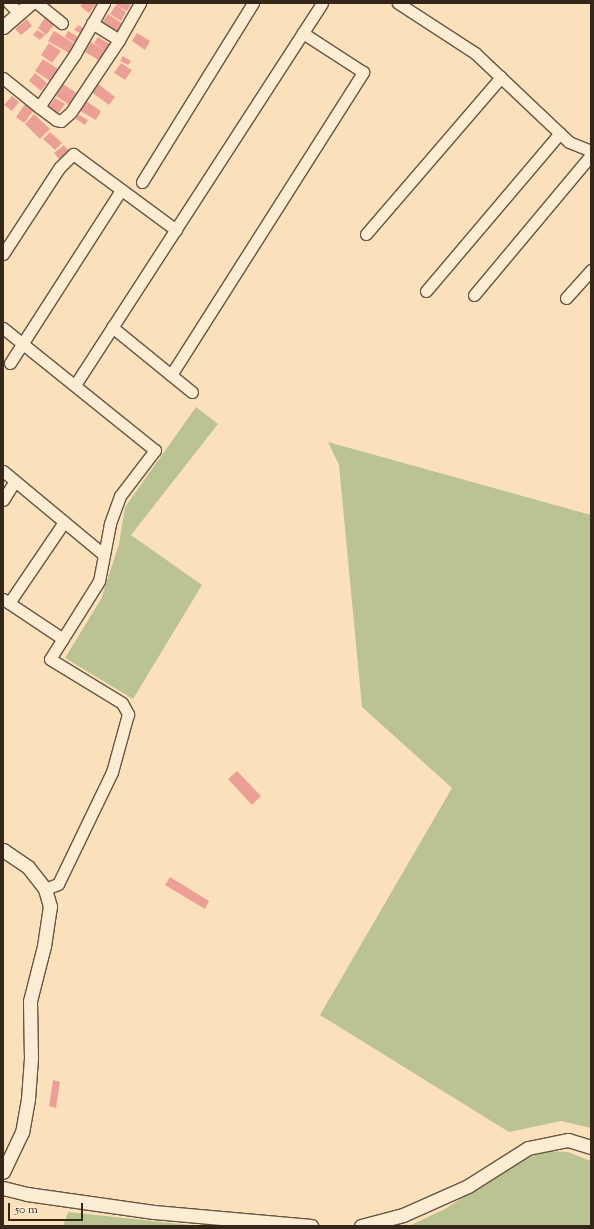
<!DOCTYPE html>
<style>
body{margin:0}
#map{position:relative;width:594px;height:1229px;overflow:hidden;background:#fae1bc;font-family:"Sorts Mill Goudy",serif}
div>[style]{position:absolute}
.green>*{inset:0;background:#bcc392}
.building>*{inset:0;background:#eca095}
.roads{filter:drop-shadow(1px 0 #665542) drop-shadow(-1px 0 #665542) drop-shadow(0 1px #665542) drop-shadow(0 -1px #665542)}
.minor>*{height:11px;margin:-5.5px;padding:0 5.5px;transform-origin:5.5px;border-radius:5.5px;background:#fcecd3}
.tertiary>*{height:13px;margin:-6.5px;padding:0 6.5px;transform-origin:6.5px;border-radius:6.5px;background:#fcecd3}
span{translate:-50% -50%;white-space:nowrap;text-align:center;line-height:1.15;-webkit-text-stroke:3px #fcecd3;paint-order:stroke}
.frame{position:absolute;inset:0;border:4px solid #35261a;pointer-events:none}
.scale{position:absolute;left:8px;top:1203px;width:75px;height:18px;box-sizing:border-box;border:2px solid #35261a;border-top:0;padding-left:5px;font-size:12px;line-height:14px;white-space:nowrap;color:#35261a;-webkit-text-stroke:3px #fcecd3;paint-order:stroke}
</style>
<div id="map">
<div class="green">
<i style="clip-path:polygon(196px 407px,218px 424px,131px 535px,202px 585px,133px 699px,65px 658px,101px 599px,119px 544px,125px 507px)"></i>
<i style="clip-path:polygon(328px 442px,591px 515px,591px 1128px,561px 1121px,509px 1132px,320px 1015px,452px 788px,362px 707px,339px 465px)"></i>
<i style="clip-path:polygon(547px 1151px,568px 1152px,591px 1161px,591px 1226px,409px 1226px,445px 1209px,521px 1160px)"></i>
<i style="clip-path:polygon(68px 1212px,199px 1226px,63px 1226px)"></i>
</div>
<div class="building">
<i style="clip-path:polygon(83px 3px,95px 3px,96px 4px,89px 13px,80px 6px)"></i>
<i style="clip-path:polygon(117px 3px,130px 3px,131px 4px,127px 11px,116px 5px)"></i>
<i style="clip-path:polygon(116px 5px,126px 12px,121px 21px,110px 14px)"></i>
<i style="clip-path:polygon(108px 14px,123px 24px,116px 34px,101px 24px)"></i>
<i style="clip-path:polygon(45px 18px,54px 25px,46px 35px,38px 28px)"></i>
<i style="clip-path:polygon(27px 19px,32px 26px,21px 35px,15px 29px)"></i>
<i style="clip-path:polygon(78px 25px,85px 29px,82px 34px,74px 30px)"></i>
<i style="clip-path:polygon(37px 30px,45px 35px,40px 40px,33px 35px)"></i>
<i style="clip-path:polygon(54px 31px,75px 44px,69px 53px,48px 41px)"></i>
<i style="clip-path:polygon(68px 31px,78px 37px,75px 43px,65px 37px)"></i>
<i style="clip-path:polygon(137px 33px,150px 41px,145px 50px,132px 41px)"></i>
<i style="clip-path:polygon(98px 37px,111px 45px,103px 63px,85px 52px,91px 42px,104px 50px,94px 43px)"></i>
<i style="clip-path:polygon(49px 43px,61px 51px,52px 63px,41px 55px)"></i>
<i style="clip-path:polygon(123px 56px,131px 61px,128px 65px,120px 61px)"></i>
<i style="clip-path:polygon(43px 59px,58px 69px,50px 81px,35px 71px)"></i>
<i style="clip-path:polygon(121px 63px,132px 70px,125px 80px,114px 73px)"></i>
<i style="clip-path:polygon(35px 73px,47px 83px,41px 91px,29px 81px)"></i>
<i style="clip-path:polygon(97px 83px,115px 97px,109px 105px,90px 91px)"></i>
<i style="clip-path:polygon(63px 84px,78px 94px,71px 106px,56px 96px)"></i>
<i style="clip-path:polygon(12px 96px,19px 102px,12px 111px,4px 105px)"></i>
<i style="clip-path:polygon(55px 98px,65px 104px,58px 114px,48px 108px)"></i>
<i style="clip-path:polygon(86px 101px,101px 111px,96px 120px,80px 111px)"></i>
<i style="clip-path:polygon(25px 104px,34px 110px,24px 123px,16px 117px)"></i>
<i style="clip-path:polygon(34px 114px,50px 129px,40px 139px,25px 124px)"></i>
<i style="clip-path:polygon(79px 115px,88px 120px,85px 125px,76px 119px)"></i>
<i style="clip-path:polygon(50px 132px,62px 143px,55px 150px,43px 139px)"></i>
<i style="clip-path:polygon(64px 145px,69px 151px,59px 159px,54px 153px)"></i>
<i style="clip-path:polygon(237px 771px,261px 796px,252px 805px,228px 779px)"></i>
<i style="clip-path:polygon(170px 877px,209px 901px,205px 909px,165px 885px)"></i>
<i style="clip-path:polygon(53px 1080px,60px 1082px,56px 1108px,49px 1106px)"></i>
</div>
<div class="roads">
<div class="minor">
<i style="left:9px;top:3px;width:14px;rotate:45deg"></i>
<i style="left:37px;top:3px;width:32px;rotate:39deg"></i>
<i style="left:398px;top:3px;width:92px;rotate:33deg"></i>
<i style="left:475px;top:53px;width:129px;rotate:43.4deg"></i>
<i style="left:569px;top:142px;width:24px;rotate:22deg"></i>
<i style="left:92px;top:23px;width:32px;rotate:32deg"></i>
<i style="left:3px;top:78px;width:46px;rotate:38.9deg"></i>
<i style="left:39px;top:107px;width:21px;rotate:37deg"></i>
<i style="left:56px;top:120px;width:5px;rotate:11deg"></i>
<i style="left:61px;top:121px;width:13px;rotate:-42deg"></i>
<i style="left:71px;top:112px;width:87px;rotate:-56.3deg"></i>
<i style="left:119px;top:40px;width:43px;rotate:-60.4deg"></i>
<i style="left:39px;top:107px;width:64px;rotate:-55.8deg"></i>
<i style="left:75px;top:54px;width:59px;rotate:-60.4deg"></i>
<i style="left:142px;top:182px;width:211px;rotate:-58.2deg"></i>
<i style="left:366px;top:234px;width:207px;rotate:-49.3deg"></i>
<i style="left:3px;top:254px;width:103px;rotate:-56.9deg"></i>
<i style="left:59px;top:168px;width:20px;rotate:-45deg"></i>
<i style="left:73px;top:154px;width:128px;rotate:36.4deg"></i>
<i style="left:426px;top:291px;width:207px;rotate:-49.7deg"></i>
<i style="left:474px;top:295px;width:182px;rotate:-50.1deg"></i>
<i style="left:566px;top:298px;width:38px;rotate:-48deg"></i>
<i style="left:112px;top:327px;width:103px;rotate:39.1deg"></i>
<i style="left:3px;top:328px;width:195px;rotate:38.8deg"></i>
<i style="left:155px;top:450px;width:58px;rotate:127.3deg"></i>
<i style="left:120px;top:496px;width:30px;rotate:110deg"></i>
<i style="left:110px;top:524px;width:58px;rotate:100.9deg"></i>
<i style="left:99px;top:581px;width:92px;rotate:122.1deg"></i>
<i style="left:50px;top:659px;width:84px;rotate:31.4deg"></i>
<i style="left:122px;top:703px;width:13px;rotate:61deg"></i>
<i style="left:128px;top:714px;width:60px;rotate:105.4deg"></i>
<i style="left:112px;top:772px;width:124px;rotate:115.7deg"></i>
<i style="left:58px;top:884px;width:14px;rotate:159deg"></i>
<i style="left:10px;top:363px;width:206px;rotate:-57.3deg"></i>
<i style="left:171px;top:375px;width:359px;rotate:-57.6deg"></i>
<i style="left:363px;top:72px;width:72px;rotate:-147deg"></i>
<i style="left:75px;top:385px;width:455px;rotate:-57.1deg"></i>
<i style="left:3px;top:471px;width:131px;rotate:39.7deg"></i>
<i style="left:3px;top:500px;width:22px;rotate:-58deg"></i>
<i style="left:3px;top:599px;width:72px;rotate:33.7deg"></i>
<i style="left:9px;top:603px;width:98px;rotate:-55.8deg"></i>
</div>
<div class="tertiary">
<i style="left:3px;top:27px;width:37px;rotate:-41deg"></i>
<i style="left:3px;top:850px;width:30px;rotate:34deg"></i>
<i style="left:28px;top:867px;width:28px;rotate:52deg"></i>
<i style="left:45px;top:889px;width:18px;rotate:74deg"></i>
<i style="left:50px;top:906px;width:40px;rotate:98.5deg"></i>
<i style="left:44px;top:946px;width:57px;rotate:104.3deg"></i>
<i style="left:30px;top:1001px;width:57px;rotate:89deg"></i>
<i style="left:31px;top:1058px;width:41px;rotate:94.2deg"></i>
<i style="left:28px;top:1099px;width:34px;rotate:100deg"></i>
<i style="left:22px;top:1132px;width:44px;rotate:115.4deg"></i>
<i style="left:3px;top:1188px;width:25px;rotate:14deg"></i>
<i style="left:27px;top:1194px;width:128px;rotate:8.1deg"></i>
<i style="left:154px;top:1212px;width:158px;rotate:5.1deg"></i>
<i style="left:361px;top:1226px;width:43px;rotate:-14.7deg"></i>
<i style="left:403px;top:1215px;width:71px;rotate:-24deg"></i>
<i style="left:468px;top:1186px;width:71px;rotate:-32.3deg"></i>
<i style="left:528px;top:1148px;width:41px;rotate:-11.3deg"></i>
<i style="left:568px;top:1140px;width:24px;rotate:17deg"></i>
</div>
</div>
<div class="frame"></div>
<div class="scale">50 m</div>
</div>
